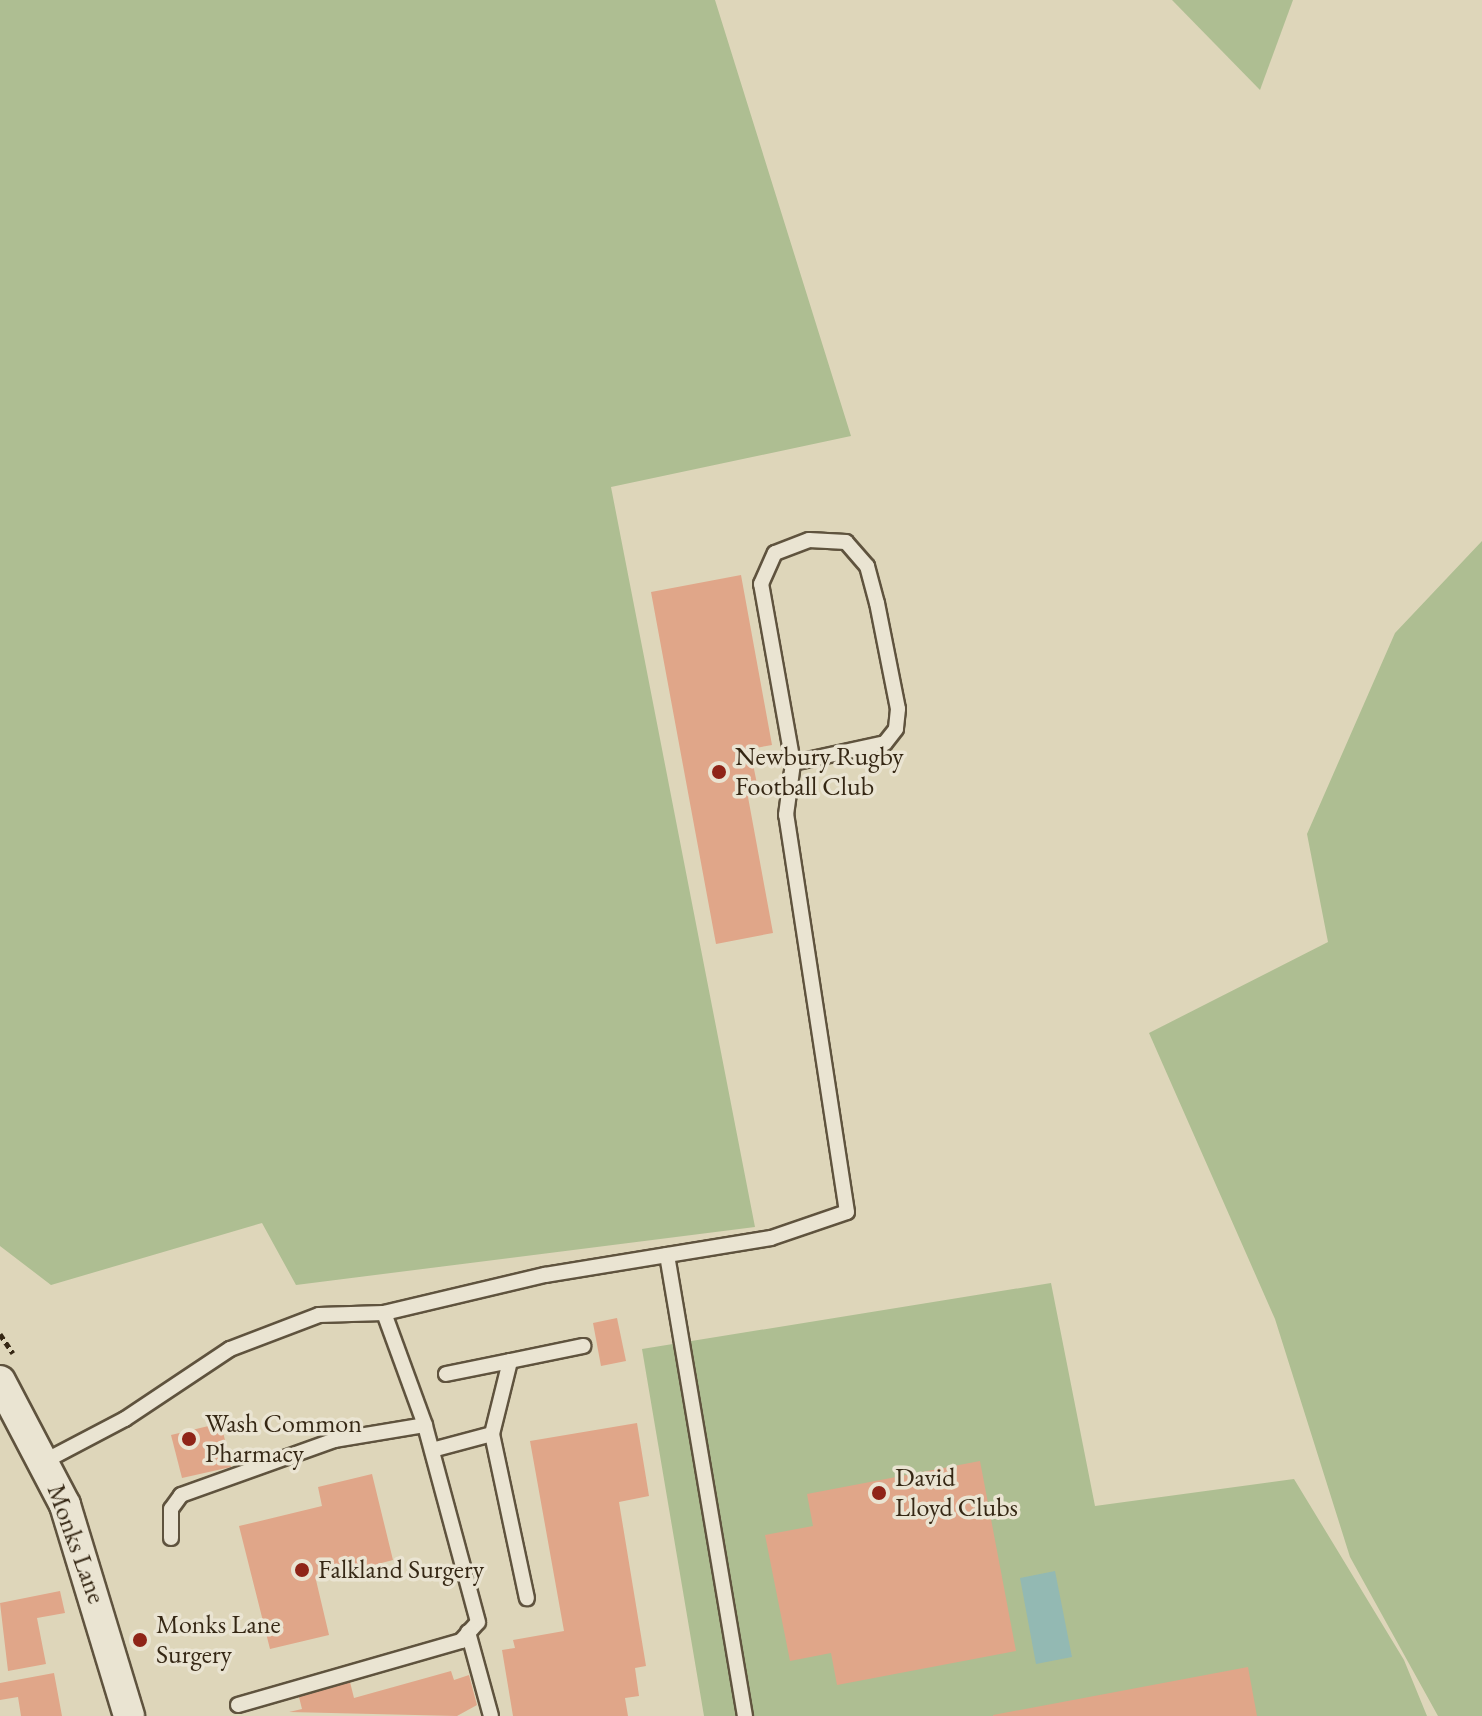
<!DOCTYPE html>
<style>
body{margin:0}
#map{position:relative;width:1482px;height:1716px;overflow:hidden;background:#ded6ba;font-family:"EB Garamond",serif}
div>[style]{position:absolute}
.green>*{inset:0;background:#aebe92}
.water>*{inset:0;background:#93b9b3}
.building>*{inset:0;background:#e0a689}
.path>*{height:5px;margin-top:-2.5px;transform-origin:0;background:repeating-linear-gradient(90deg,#352714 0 6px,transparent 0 10px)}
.roads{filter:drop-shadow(2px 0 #5f533e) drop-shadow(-2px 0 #5f533e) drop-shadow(0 2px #5f533e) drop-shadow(0 -2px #5f533e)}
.lane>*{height:14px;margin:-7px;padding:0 7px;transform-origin:7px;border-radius:7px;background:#eae4d2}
.street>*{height:30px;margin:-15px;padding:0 15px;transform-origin:15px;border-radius:15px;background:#eae4d2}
.dots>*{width:22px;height:22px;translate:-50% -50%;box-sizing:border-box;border:4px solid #eae4d2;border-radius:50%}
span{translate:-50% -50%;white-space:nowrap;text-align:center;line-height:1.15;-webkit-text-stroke:7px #eae4d2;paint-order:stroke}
.poi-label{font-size:26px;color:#352714}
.left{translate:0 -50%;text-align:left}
.street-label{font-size:26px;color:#352714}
</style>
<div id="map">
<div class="green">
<i style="clip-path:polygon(0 0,715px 0,851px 436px,611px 487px,755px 1227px,296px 1285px,262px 1223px,51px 1285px,0 1246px)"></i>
<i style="clip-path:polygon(1172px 0,1293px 0,1260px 90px)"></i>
<i style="clip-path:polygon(1482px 541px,1482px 1716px,1438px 1716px,1350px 1557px,1275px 1319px,1149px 1033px,1328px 942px,1307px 834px,1395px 633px)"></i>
<i style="clip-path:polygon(1051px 1283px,1095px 1506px,1294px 1479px,1404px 1660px,1427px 1716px,704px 1716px,642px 1349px)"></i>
</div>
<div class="water">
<i style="clip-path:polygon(1055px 1571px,1072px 1657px,1036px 1664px,1020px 1578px)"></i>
</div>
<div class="building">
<i style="clip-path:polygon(741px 575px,772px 745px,750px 749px,759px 794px,748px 797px,773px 933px,716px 944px,651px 592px)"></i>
<i style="clip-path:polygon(617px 1318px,626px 1361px,601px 1366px,593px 1323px)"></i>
<i style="clip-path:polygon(221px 1423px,231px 1467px,182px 1478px,171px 1435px)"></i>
<i style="clip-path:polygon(637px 1423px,649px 1496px,619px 1502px,646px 1666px,635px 1668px,639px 1696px,625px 1698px,628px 1716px,513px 1716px,502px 1650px,515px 1648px,513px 1640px,564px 1631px,530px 1441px)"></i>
<i style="clip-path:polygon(980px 1461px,1016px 1651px,837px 1685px,831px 1653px,790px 1661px,765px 1535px,813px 1526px,807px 1494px)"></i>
<i style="clip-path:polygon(372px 1474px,393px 1560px,316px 1580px,329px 1635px,270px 1649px,239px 1526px,322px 1506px,318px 1487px)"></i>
<i style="clip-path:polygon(60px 1591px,65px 1613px,37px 1618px,46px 1664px,8px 1671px,0 1603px)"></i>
<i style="clip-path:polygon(1248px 1667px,1257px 1716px,993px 1716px,993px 1715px)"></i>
<i style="clip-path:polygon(451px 1671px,454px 1680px,469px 1675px,477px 1705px,457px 1716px,289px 1712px,302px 1709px,299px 1697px,350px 1682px,354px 1698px)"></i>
<i style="clip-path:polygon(54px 1673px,62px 1716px,21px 1716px,18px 1697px,0 1700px,0 1683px)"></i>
</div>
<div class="path">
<i style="left:0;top:1334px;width:23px;rotate:56deg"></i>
</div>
<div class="roads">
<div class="lane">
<i style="left:667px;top:1255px;width:468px;rotate:80.4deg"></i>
<i style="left:446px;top:1374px;width:65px;rotate:-11.5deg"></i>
<i style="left:492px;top:1434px;width:75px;rotate:-76.1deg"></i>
<i style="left:510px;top:1361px;width:75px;rotate:-11.6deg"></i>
<i style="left:432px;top:1450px;width:62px;rotate:-14.9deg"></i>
<i style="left:492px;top:1434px;width:168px;rotate:78deg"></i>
<i style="left:45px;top:1461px;width:90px;rotate:-27.7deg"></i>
<i style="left:125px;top:1419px;width:126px;rotate:-33.7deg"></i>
<i style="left:230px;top:1349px;width:95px;rotate:-20.9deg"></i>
<i style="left:319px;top:1315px;width:65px;rotate:-1.8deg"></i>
<i style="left:384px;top:1313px;width:165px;rotate:-13.3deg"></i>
<i style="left:545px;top:1275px;width:229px;rotate:-9.3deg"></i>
<i style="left:771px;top:1238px;width:80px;rotate:-18.9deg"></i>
<i style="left:847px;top:1212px;width:402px;rotate:-98.7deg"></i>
<i style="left:786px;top:815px;width:52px;rotate:-82.3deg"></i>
<i style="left:793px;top:763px;width:182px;rotate:-100.1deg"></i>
<i style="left:761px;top:584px;width:34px;rotate:-66deg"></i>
<i style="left:775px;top:553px;width:36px;rotate:-21deg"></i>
<i style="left:809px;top:540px;width:37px;rotate:3deg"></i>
<i style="left:846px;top:542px;width:32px;rotate:49deg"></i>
<i style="left:867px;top:566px;width:38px;rotate:75deg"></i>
<i style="left:877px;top:603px;width:108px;rotate:78.8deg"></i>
<i style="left:898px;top:709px;width:20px;rotate:96deg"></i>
<i style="left:896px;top:729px;width:18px;rotate:128deg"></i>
<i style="left:885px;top:743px;width:94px;rotate:167.7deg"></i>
<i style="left:171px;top:1538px;width:29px;rotate:-90deg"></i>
<i style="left:171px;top:1509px;width:17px;rotate:-54deg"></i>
<i style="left:181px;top:1495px;width:164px;rotate:-19.7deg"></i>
<i style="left:335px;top:1440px;width:91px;rotate:-9.5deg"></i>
<i style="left:468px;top:1632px;width:87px;rotate:74.7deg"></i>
<i style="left:238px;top:1705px;width:232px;rotate:-16deg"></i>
<i style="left:461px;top:1641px;width:25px;rotate:-48deg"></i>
<i style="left:478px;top:1622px;width:204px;rotate:-105.1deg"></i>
<i style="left:425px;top:1425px;width:119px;rotate:-110.1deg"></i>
</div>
<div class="street">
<i style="left:0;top:1381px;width:140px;rotate:62.3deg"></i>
<i style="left:65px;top:1505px;width:220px;rotate:73.1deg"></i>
</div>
</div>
<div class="dots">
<i style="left:719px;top:772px;background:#8f2418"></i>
<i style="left:189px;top:1439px;background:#8f2418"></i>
<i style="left:879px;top:1493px;background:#8f2418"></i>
<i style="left:302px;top:1570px;background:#8f2418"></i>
<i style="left:140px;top:1640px;background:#8f2418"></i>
</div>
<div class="poi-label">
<span class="left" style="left:735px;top:772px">Newbury Rugby<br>Football Club</span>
<span class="left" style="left:205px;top:1439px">Wash Common<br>Pharmacy</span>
<span class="left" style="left:895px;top:1493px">David<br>Lloyd Clubs</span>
<span class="left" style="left:318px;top:1570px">Falkland Surgery</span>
<span class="left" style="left:156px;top:1640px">Monks Lane<br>Surgery</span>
</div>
<div class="street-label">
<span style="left:76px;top:1544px;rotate:70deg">Monks Lane</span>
</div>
</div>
